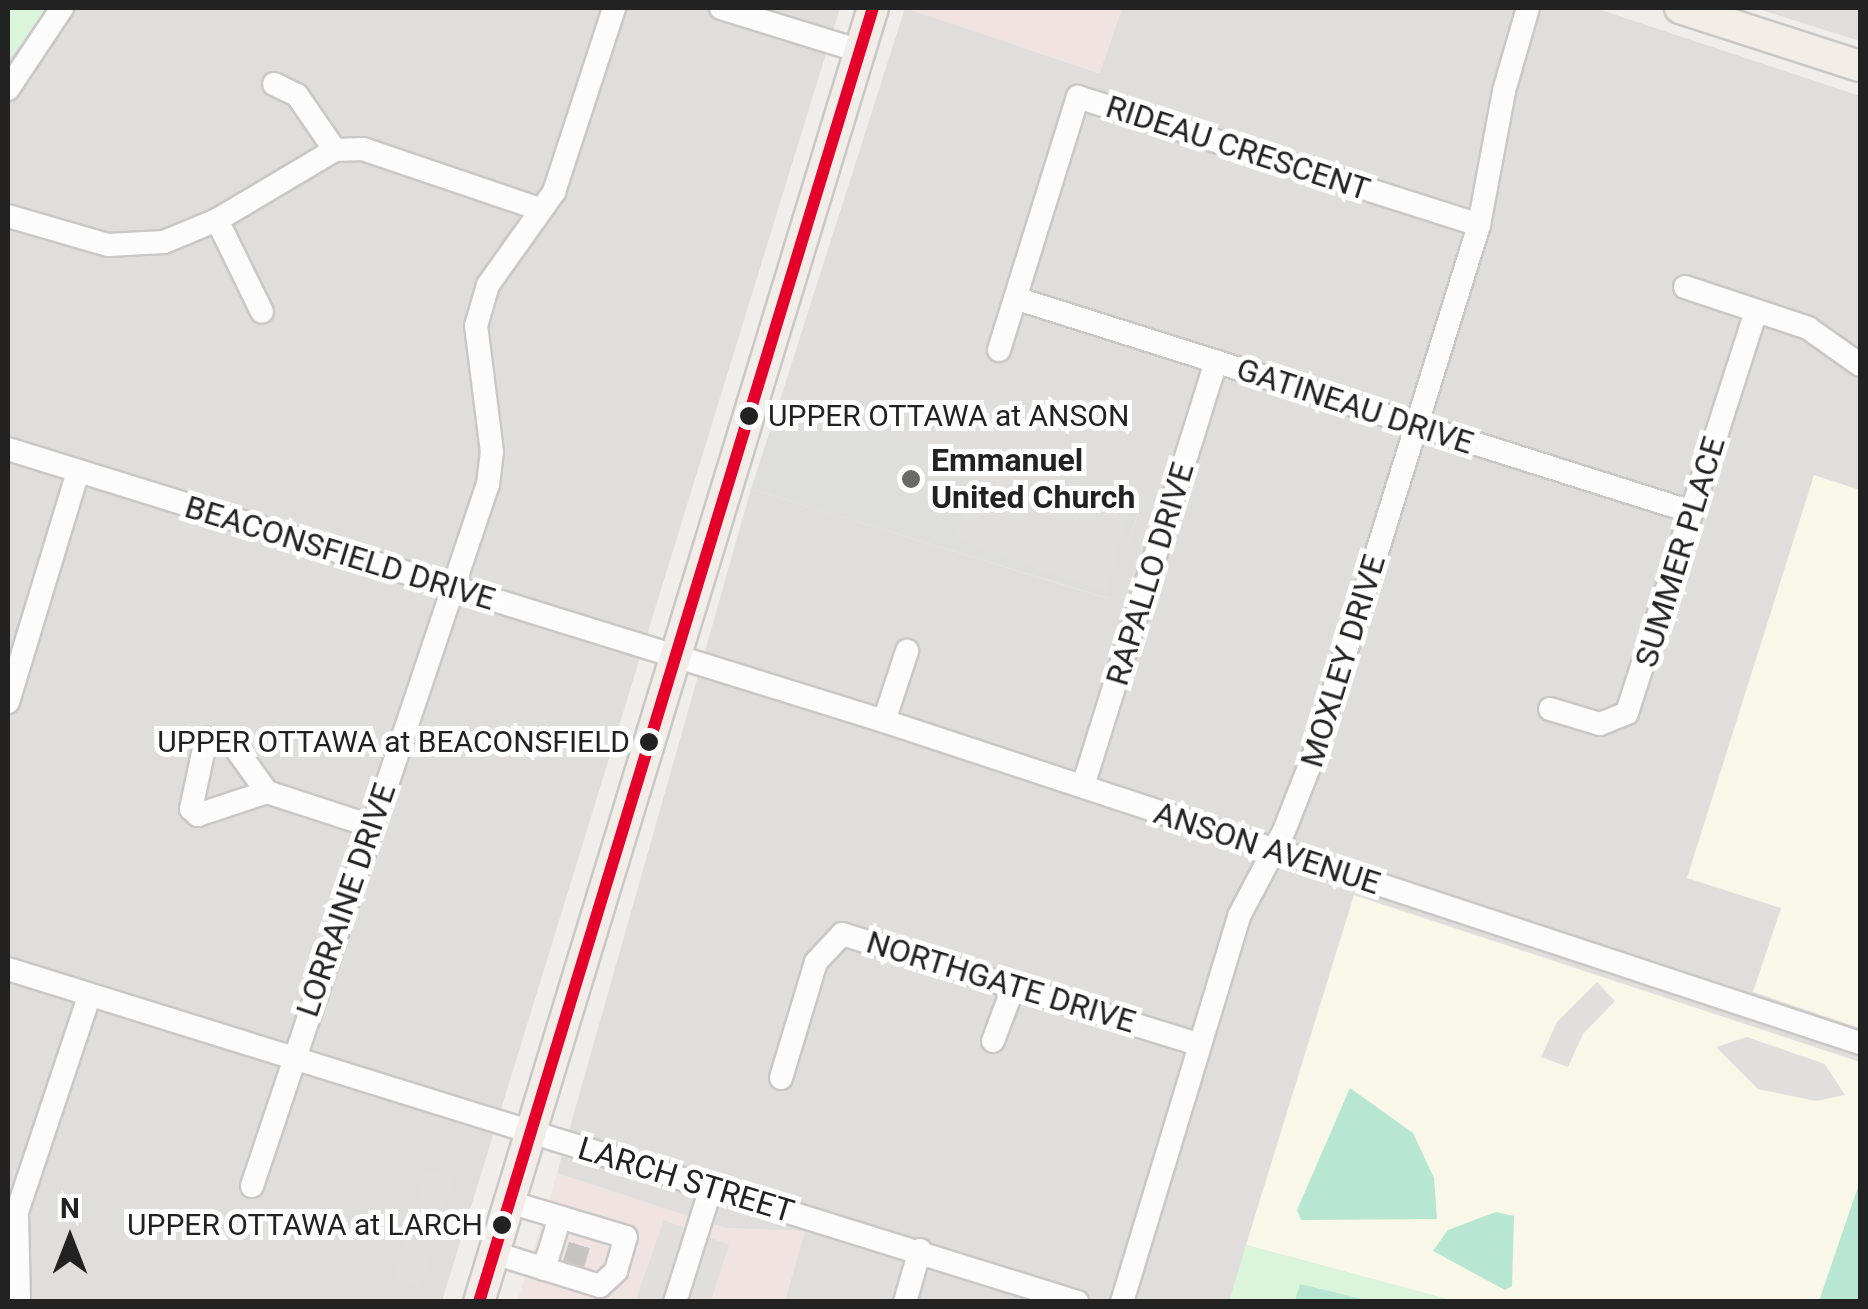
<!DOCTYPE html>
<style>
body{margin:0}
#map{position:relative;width:1868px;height:1309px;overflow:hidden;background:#f0eeeb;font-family:Roboto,sans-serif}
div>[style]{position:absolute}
.residential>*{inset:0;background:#dfdedc}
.commercial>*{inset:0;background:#f1e3e1}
.education>*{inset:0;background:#f8f7e8}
.religious>*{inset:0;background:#dededc}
.park>*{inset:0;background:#daf5da}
.pitch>*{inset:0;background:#b7e6d2}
.parking>*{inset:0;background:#e0dfde}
.minor-tunnel>*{height:22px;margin-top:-11px;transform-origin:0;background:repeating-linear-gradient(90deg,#c7c5c3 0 22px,transparent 0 33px)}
.roads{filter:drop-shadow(2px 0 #c9c8c7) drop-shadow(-2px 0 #c9c8c7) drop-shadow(0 2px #c9c8c7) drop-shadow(0 -2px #c9c8c7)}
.minor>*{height:22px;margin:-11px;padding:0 11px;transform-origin:11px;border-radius:11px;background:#fdfcfc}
.major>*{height:30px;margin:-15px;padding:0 15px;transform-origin:15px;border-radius:15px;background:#f3ede7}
.bus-1>*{height:12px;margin:-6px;padding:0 6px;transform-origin:6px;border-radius:6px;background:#e4002b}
.dots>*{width:28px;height:28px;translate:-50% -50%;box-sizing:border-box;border:5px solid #fff;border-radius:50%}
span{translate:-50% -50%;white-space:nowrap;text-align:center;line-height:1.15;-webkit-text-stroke:10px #fff;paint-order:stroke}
.bus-label{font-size:30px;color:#222}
.left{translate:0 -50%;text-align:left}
.right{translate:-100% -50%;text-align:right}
.street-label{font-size:32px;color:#222}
.poi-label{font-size:32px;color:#222;font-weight:700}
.frame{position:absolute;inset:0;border:10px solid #222;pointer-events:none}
.north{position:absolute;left:20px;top:1189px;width:100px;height:100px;-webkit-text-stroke:8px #fff;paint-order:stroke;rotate:0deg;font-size:28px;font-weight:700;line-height:40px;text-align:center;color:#222}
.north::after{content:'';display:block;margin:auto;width:35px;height:45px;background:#222;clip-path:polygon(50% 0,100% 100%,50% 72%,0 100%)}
</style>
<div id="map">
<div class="residential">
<i style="clip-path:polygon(8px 8px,840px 8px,442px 1301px,8px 1302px)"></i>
<i style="clip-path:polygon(905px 8px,1099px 73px,1122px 8px,1595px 8px,1860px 96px,1860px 1301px,785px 1301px,804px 1231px,724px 1228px,557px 1173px,751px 489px,1109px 599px,1139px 511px,780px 400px)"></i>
<i style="clip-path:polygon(1755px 8px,1860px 8px,1860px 41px)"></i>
</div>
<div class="commercial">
<i style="clip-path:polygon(905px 8px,1122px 8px,1100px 73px)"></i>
<i style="clip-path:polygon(557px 1173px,724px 1228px,805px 1231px,785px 1301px,517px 1302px)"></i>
</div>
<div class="education">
<i style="clip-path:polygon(1814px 475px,1860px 490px,1860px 1028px,1753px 992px,1781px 908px,1687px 878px)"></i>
<i style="clip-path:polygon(1354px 895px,1860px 1062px,1860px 1301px,1454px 1301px,1246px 1245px)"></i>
</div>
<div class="religious">
<i style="clip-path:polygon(780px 400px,1139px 510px,1110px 599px,751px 489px)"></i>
</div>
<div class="park">
<i style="clip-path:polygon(8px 8px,48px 8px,8px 61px)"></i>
<i style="clip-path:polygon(1246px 1245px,1454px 1301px,1229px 1302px)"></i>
</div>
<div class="pitch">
<i style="clip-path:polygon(1350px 1088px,1413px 1133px,1434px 1178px,1437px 1219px,1301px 1220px,1297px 1210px)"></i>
<i style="clip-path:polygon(1860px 1183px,1860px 1301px,1819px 1301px,1859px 1184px)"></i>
<i style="clip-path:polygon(1496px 1212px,1514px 1216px,1512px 1286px,1505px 1290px,1433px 1251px,1448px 1230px)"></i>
<i style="clip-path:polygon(1300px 1284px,1370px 1301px,1295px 1301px)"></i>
</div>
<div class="parking">
<i style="clip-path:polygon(983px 455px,1131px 502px,1106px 592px,956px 539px)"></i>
<i style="clip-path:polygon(1597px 982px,1615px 1001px,1583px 1034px,1568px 1067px,1541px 1057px,1557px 1022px)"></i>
<i style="clip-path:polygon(1747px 1037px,1825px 1064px,1845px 1095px,1816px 1101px,1758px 1089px,1716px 1047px)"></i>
<i style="clip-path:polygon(426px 1170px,453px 1178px,420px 1287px,393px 1278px)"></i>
<i style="clip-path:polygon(664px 1220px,729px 1245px,711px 1301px,635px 1302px)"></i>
</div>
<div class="minor-tunnel">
<i style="left:573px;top:1266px;width:24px;rotate:-73deg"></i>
</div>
<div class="roads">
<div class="minor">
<i style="left:721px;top:8px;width:145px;rotate:17.2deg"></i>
<i style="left:274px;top:84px;width:25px;rotate:26deg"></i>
<i style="left:297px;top:95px;width:67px;rotate:55.4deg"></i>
<i style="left:8px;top:89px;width:97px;rotate:-56.3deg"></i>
<i style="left:8px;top:216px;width:104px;rotate:16.2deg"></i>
<i style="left:108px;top:245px;width:56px;rotate:-3.1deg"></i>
<i style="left:164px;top:242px;width:57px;rotate:-22.5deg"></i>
<i style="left:217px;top:220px;width:137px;rotate:-30.7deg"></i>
<i style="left:335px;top:150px;width:28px;rotate:-2deg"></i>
<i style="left:363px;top:149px;width:186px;rotate:18.8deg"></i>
<i style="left:217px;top:220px;width:102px;rotate:63.9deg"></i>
<i style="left:1685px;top:287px;width:130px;rotate:18.4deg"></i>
<i style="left:1808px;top:328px;width:64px;rotate:35.4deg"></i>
<i style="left:1018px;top:299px;width:707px;rotate:17.54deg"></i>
<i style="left:999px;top:350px;width:265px;rotate:-72.7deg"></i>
<i style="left:1078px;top:97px;width:421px;rotate:17.7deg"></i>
<i style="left:8px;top:449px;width:917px;rotate:17.25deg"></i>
<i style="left:884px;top:721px;width:1028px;rotate:18.26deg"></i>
<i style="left:8px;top:702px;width:241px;rotate:-73.1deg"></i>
<i style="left:1550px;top:709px;width:52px;rotate:16.7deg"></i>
<i style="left:1600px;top:724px;width:29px;rotate:-22deg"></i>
<i style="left:1627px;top:713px;width:421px;rotate:-72.2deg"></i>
<i style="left:884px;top:721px;width:74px;rotate:-71.8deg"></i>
<i style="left:1083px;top:786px;width:445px;rotate:-72.6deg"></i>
<i style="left:267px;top:792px;width:73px;rotate:161.6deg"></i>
<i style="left:198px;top:815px;width:9px;rotate:-139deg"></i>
<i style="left:191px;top:809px;width:72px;rotate:-77.9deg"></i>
<i style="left:206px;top:739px;width:23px"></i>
<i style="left:229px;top:739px;width:65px;rotate:54.4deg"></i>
<i style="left:267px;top:792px;width:109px;rotate:18.1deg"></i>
<i style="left:8px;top:969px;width:1120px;rotate:17.3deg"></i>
<i style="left:993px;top:1041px;width:60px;rotate:-69.4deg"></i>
<i style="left:781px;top:1078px;width:121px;rotate:-73.2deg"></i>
<i style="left:816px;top:962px;width:38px;rotate:-47deg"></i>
<i style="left:842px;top:934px;width:373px;rotate:17.2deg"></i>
<i style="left:252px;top:1186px;width:741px;rotate:-71.42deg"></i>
<i style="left:488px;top:484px;width:32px;rotate:-83deg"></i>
<i style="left:492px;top:452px;width:127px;rotate:-97.2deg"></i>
<i style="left:476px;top:326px;width:43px;rotate:-73.7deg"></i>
<i style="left:488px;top:285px;width:114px;rotate:-54.6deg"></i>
<i style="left:554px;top:192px;width:194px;rotate:-71.9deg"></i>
<i style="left:494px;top:1253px;width:111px;rotate:17.3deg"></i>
<i style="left:600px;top:1286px;width:22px;rotate:-43deg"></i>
<i style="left:616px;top:1271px;width:35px;rotate:-74deg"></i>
<i style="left:626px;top:1237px;width:122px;rotate:-163.3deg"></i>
<i style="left:544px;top:1269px;width:54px;rotate:-72.9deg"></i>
<i style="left:19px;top:1302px;width:90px;rotate:-91.3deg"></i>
<i style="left:17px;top:1212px;width:227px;rotate:-71.5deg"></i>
<i style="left:675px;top:1302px;width:120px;rotate:-72.5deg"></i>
<i style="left:905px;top:1302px;width:54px;rotate:-73.9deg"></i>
<i style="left:1122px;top:1302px;width:403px;rotate:-73.1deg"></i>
<i style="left:1239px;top:916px;width:96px;rotate:-62.1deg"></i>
<i style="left:1284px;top:831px;width:79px;rotate:-68.6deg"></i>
<i style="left:1313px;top:757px;width:557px;rotate:-72.67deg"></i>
<i style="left:1479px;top:225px;width:136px;rotate:-79.4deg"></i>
<i style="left:1504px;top:91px;width:86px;rotate:-73.9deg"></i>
</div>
<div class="major">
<i style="left:1680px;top:8px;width:189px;rotate:17.9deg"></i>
<i style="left:479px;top:1302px;width:1353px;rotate:-73.07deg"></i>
</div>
</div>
<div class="bus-1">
<i style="left:479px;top:1302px;width:1353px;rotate:-73.07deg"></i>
</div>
<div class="dots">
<i style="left:749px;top:416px;background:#222"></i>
<i style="left:911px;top:479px;background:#6a6968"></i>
<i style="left:649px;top:742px;background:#222"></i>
<i style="left:502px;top:1225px;background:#222"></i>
</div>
<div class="bus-label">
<span class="left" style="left:768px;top:416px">UPPER OTTAWA at ANSON</span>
<span class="right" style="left:630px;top:742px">UPPER OTTAWA at BEACONSFIELD</span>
<span class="right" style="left:483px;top:1225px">UPPER OTTAWA at LARCH</span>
</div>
<div class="street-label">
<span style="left:1238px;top:148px;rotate:18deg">RIDEAU CRESCENT</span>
<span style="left:1355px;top:406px;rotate:18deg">GATINEAU DRIVE</span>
<span style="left:1680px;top:552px;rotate:-73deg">SUMMER PLACE</span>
<span style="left:340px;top:553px;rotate:17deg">BEACONSFIELD DRIVE</span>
<span style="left:1150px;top:574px;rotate:-73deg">RAPALLO DRIVE</span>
<span style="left:1343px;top:661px;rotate:-73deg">MOXLEY DRIVE</span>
<span style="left:1267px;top:848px;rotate:18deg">ANSON AVENUE</span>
<span style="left:346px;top:900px;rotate:-71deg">LORRAINE DRIVE</span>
<span style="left:1001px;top:982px;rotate:17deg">NORTHGATE DRIVE</span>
<span style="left:686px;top:1180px;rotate:17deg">LARCH STREET</span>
</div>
<div class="poi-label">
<span class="left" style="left:931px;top:479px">Emmanuel<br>United Church</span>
</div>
<div class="frame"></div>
<div class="north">N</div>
</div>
